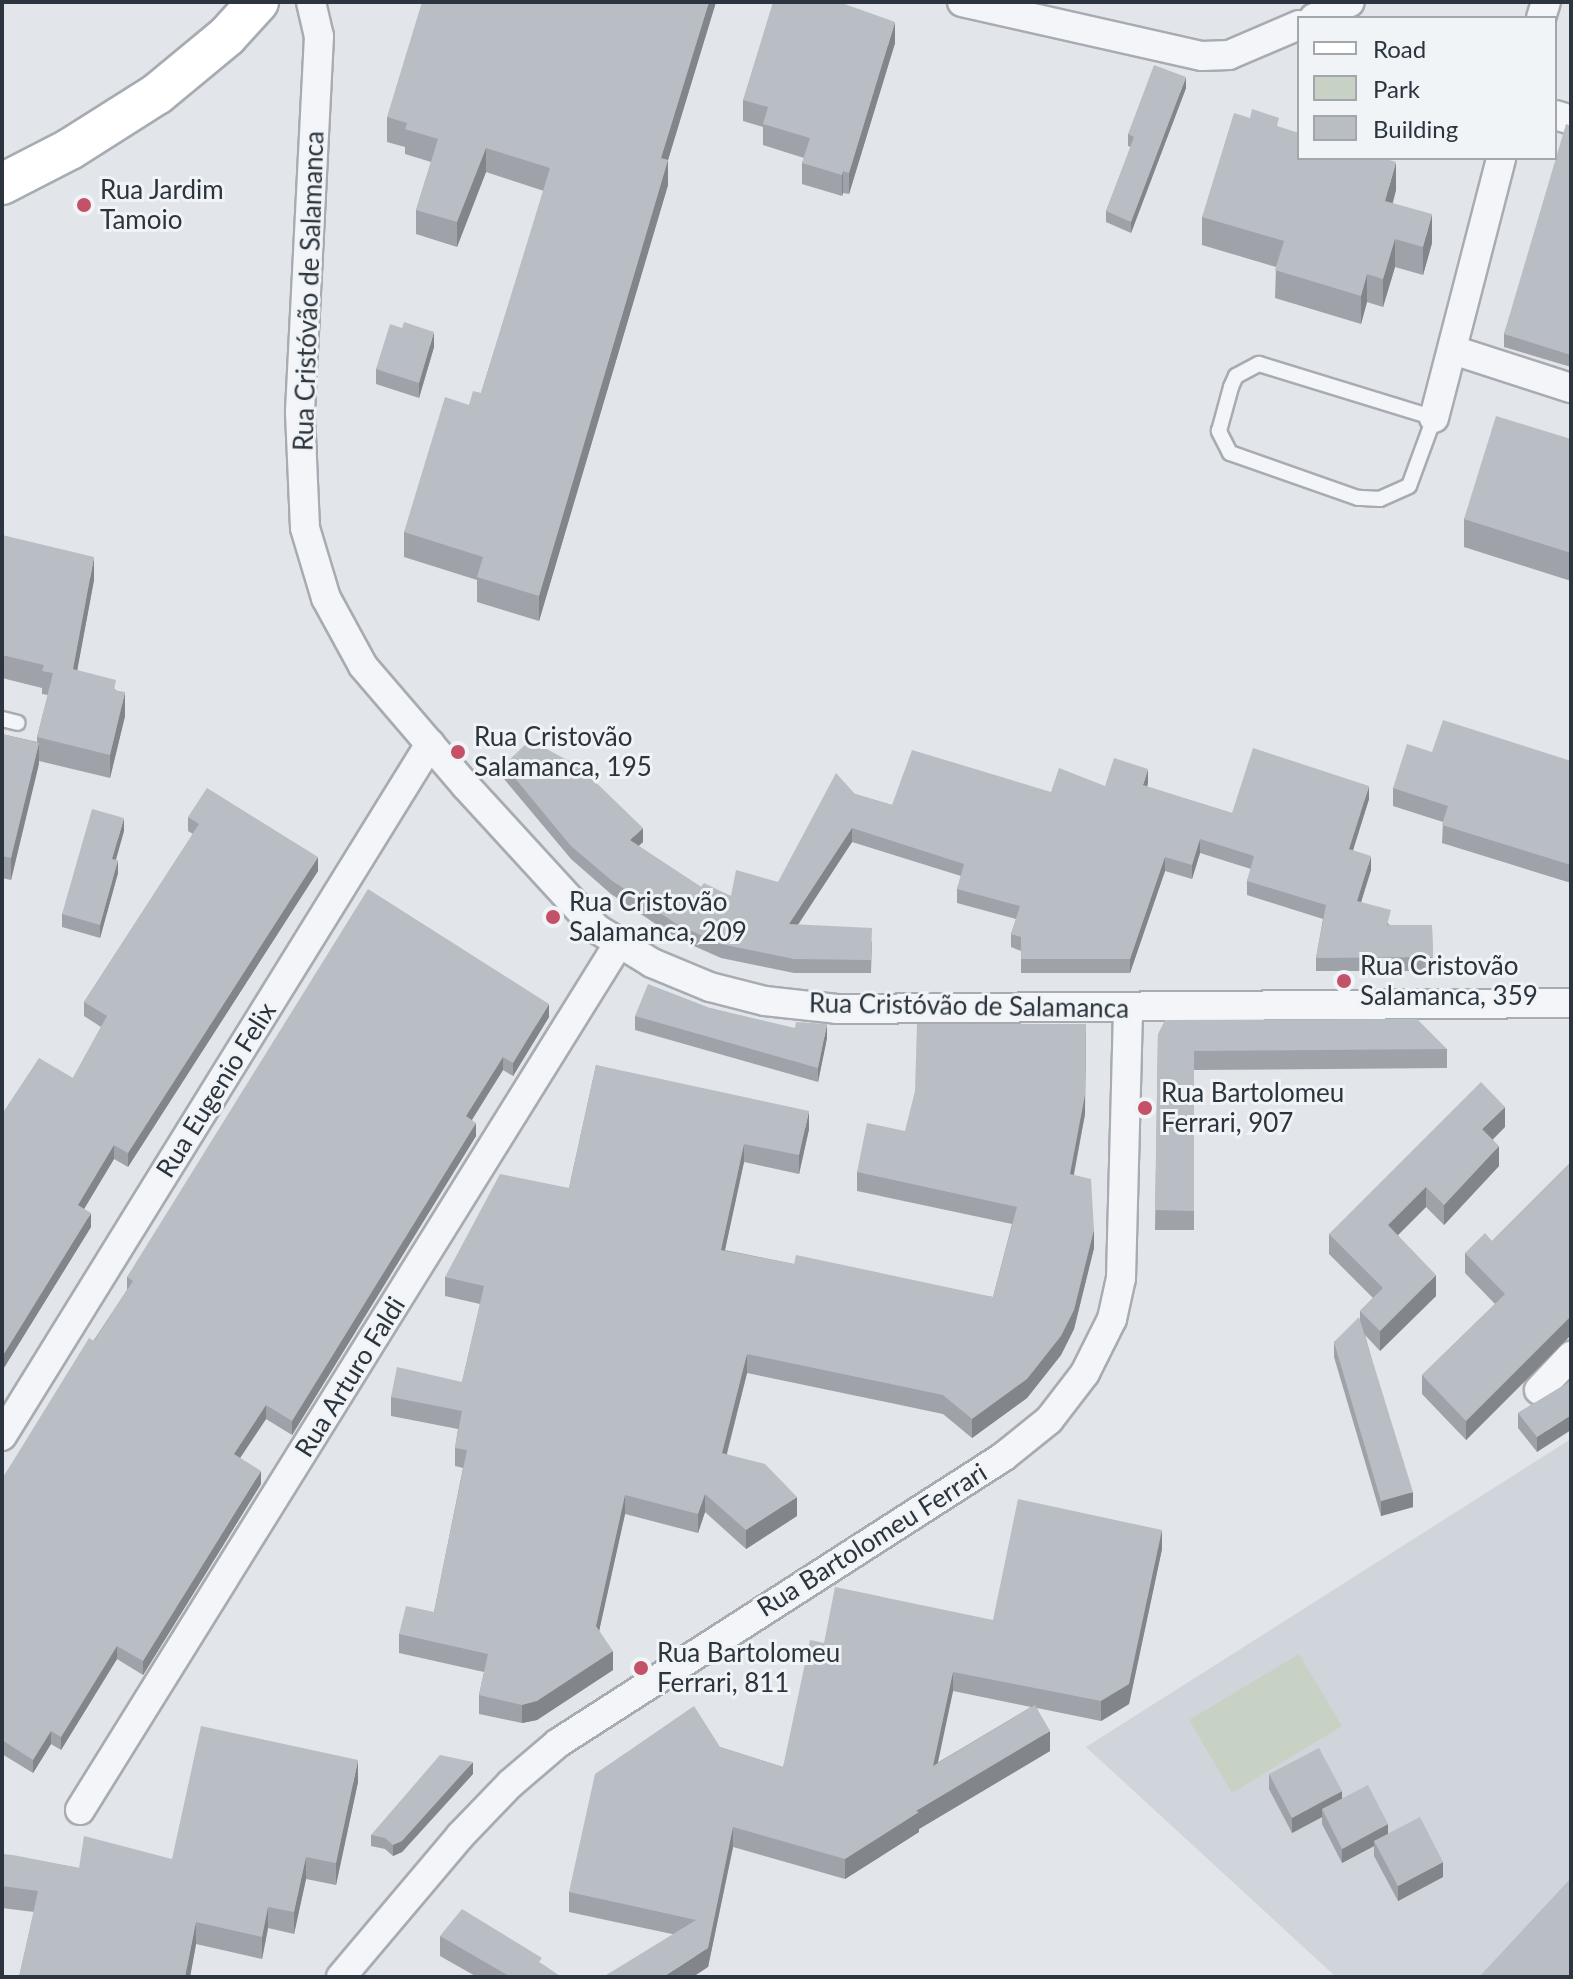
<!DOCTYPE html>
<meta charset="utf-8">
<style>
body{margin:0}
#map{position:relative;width:1573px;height:1979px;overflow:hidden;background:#e2e5e9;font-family:Lato,sans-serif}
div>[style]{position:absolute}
.built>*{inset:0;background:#d0d4db}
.green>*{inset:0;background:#c8d2c4}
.roads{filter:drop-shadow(2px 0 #a7acb3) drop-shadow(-2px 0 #a7acb3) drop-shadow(0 2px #a7acb3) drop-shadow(0 -2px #a7acb3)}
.lane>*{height:14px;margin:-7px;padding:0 7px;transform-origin:7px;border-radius:7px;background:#f4f5f8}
.street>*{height:28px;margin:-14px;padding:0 14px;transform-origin:14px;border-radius:14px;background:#f4f5f8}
.secondary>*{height:40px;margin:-20px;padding:0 20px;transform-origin:20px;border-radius:20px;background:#fff}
.wall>*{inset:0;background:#9fa3a9}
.shaded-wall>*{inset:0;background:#82858a}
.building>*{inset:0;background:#b9bec5}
.dots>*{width:22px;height:22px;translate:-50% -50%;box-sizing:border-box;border:4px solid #f1f4f6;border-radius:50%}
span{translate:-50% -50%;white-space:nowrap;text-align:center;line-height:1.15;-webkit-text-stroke:6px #f1f4f6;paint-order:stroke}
.poi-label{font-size:26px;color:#2b343f}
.left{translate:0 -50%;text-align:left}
.street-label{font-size:26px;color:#2b343f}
.frame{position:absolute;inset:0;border:4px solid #2b343f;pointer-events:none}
.legend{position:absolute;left:1297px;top:16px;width:260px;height:144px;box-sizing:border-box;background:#f1f4f6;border:2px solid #a2a7ad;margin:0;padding:10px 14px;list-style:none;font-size:24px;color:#2b343f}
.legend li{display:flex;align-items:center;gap:16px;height:40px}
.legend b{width:40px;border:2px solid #a2a7ad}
</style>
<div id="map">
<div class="built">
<i style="clip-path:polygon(1571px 1439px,1571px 1977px,1336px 1977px,1086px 1747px)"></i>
</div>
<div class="green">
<i style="clip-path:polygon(1299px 1654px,1342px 1726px,1232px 1793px,1189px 1720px)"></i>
</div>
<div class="roads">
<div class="lane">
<i style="left:1259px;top:364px;width:183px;rotate:17.1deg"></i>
<i style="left:1434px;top:418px;width:72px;rotate:110.2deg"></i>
<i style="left:1409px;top:486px;width:32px;rotate:156deg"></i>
<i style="left:1380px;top:499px;width:22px;rotate:-177deg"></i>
<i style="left:1358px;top:498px;width:136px;rotate:-160.6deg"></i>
<i style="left:1230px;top:453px;width:25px;rotate:-117deg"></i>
<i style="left:1219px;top:431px;width:46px;rotate:-74.7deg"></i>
<i style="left:1231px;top:387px;width:12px;rotate:-66deg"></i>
<i style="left:1236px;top:376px;width:26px;rotate:-28deg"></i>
<i style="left:2px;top:719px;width:16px;rotate:14deg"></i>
</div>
<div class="street">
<i style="left:311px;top:2px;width:35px;rotate:77deg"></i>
<i style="left:319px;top:36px;width:377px;rotate:92.9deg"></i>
<i style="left:300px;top:413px;width:115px;rotate:87.5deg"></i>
<i style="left:305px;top:528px;width:73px;rotate:73.3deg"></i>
<i style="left:326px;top:598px;width:77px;rotate:61.4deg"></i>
<i style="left:363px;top:666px;width:158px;rotate:49.4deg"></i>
<i style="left:466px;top:786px;width:194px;rotate:47.5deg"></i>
<i style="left:597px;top:929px;width:65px;rotate:31.7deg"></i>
<i style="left:652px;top:963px;width:63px;rotate:22.5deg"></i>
<i style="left:710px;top:987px;width:57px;rotate:14.3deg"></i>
<i style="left:765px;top:1001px;width:72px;rotate:6.3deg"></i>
<i style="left:837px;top:1009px;width:734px;rotate:-0.47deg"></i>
<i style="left:962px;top:2px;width:246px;rotate:12.7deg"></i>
<i style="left:1202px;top:56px;width:27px;rotate:-2deg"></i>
<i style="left:1229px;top:55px;width:76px;rotate:-23.2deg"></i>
<i style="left:1314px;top:18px;width:39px;rotate:-24deg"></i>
<i style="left:1541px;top:18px;width:17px;rotate:-73deg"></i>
<i style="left:1555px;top:115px;width:17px;rotate:17deg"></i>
<i style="left:1453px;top:350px;width:124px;rotate:17.9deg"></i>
<i style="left:1434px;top:418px;width:268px;rotate:-75.5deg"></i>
<i style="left:1539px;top:1390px;width:47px;rotate:-46.7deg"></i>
<i style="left:2px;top:1436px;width:814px;rotate:-58.26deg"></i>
<i style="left:80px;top:1810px;width:1021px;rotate:-58.13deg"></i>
<i style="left:341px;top:1977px;width:185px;rotate:-49.8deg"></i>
<i style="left:460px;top:1836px;width:72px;rotate:-46.1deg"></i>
<i style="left:510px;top:1784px;width:63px;rotate:-40.5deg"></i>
<i style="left:558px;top:1743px;width:529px;rotate:-32.73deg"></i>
<i style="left:1003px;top:1457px;width:59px;rotate:-38.8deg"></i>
<i style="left:1049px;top:1420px;width:59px;rotate:-52.5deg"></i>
<i style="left:1085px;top:1373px;width:60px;rotate:-63.4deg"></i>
<i style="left:1112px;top:1319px;width:42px;rotate:-77.6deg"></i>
<i style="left:1121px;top:1278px;width:270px;rotate:-88.5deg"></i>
</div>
<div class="secondary">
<i style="left:2px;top:184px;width:76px;rotate:-27.2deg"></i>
<i style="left:70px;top:149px;width:103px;rotate:-32.3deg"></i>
<i style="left:157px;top:94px;width:91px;rotate:-39.6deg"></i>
<i style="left:227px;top:36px;width:46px;rotate:-47.6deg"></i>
</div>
</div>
<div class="wall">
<i style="clip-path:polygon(716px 2px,668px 160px,668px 185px,539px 621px,477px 602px,477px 580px,404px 557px,404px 532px,469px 405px,481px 393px,544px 191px,486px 172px,457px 247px,416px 234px,416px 210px,431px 162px,405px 154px,405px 147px,387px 142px,387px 117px)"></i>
<i style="clip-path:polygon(895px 43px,849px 194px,843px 193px,842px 196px,802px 184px,802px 163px,804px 158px,763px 145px,763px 127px,743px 121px,743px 100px)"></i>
<i style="clip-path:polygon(1186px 88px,1131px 233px,1106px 222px,1106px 211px,1131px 147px,1128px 146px,1128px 134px)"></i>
<i style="clip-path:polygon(1571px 126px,1571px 367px,1504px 347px,1504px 334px)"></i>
<i style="clip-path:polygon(1279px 127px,1396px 190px,1393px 203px,1432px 243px,1423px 275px,1395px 267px,1383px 307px,1367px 302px,1361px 324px,1275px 298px,1276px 267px,1202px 245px,1202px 217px)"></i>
<i style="clip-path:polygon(402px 328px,434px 347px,419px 398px,376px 384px,376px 369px)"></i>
<i style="clip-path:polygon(1571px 439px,1571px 581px,1464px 547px,1464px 519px)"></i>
<i style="clip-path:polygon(2px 535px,94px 580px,77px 670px,116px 690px,125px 716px,110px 778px,39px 761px,11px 880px,2px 878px,2px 734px,37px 742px,37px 737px,48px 695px,42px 694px,42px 688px,2px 678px)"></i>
<i style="clip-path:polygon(1571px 761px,1571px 883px,1442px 843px,1443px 822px,1393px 806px,1393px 788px)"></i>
<i style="clip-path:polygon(504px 765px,643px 842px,638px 846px,701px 887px,731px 896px,778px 882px,855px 794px,892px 805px,1051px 792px,1105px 786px,1148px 783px,1147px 787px,1232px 813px,1369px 799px,1353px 850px,1371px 870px,1361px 902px,1390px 925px,1432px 925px,1433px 971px,1316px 971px,1316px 958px,1323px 919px,1247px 895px,1247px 881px,1251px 869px,1200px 853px,1192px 879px,1165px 871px,1130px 973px,1021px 973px,1021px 951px,1011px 947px,1011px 934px,1016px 919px,957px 903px,957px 889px,961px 876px,852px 842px,798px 925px,872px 942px,871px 973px,794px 973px,721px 958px,678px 939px,611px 894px,571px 859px,504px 779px)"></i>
<i style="clip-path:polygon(188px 817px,318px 871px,128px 1167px,114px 1159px,84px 1209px,91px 1227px,2px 1371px,2px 1114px,73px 1078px,101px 1027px,84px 1016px,84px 1002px,193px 834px,188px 831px)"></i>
<i style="clip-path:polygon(124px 831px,116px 860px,118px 873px,100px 938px,62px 927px,62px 914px)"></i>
<i style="clip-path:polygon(710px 1008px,827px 1038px,818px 1082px,635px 1030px,635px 1016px)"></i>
<i style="clip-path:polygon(549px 1017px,513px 1076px,503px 1070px,472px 1120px,476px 1136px,292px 1435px,266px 1419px,240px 1458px,261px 1484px,143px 1675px,117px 1659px,61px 1750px,51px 1744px,33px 1773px,2px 1754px,2px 1479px,127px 1290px,127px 1277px)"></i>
<i style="clip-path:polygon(1158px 1034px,1447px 1049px,1447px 1068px,1194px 1070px,1194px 1230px,1155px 1230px)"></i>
<i style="clip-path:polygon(596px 1065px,809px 1129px,799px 1174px,744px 1162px,725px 1250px,794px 1264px,993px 1297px,1012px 1224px,857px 1191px,857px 1172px,905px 1131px,1085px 1114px,1074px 1175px,1094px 1248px,1074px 1329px,1061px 1355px,1027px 1398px,972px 1438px,943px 1414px,747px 1373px,727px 1454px,797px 1516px,746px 1549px,705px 1512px,698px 1533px,625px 1514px,599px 1631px,613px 1670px,537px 1720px,522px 1723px,479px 1714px,479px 1695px,484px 1672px,399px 1653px,399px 1634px,434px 1612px,463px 1468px,455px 1466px,455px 1448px,458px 1429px,391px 1416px,391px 1397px,462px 1382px,480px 1304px,445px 1296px,445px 1277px,569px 1188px)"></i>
<i style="clip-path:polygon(1505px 1127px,1493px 1139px,1499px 1166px,1444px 1225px,1426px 1207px,1398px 1235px,1436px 1296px,1380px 1351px,1365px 1335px,1413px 1507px,1381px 1516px,1334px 1357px,1334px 1342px,1360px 1321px,1360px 1311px,1373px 1298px,1329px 1254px,1329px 1234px)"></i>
<i style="clip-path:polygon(1571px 1162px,1571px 1335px,1466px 1440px,1422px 1394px,1422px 1375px,1495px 1304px,1465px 1273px,1465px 1253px,1492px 1241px)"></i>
<i style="clip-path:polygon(1571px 1381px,1537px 1452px,1518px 1428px,1518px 1413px)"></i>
<i style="clip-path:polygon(evenodd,1162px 1549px,1129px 1704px,1101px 1721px,1037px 1708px,1050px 1751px,919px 1829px,919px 1832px,845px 1879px,733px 1847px,708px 1967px,672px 1934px,569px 1912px,569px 1892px,720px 1747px,783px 1767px,824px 1643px,993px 1620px,1162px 1549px,953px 1691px,1031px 1707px,937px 1763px,953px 1691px)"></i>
<i style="clip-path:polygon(473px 1774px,402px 1852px,393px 1856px,385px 1849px,371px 1846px,371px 1835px)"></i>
<i style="clip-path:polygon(1269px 1774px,1342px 1799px,1443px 1877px,1398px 1901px,1374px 1856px,1374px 1846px,1342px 1863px,1322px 1824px,1322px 1817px,1292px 1833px,1269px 1789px)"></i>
<i style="clip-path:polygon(358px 1782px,336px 1885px,306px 1879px,294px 1934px,268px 1928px,262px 1959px,196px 1944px,190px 1977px,19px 1977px,34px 1912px,2px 1908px,2px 1854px,79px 1868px,172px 1859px)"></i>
<i style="clip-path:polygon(440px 1936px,542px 1964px,561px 1977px,477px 1977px,440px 1956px)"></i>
</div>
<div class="shaded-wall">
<i style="clip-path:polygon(709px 2px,716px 2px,661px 183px,661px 158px)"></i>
<i style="clip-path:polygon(895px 22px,895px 43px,849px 194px,849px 173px)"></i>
<i style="clip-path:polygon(1186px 77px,1186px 88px,1131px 233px,1131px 222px)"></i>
<i style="clip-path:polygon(486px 148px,486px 172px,457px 247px,457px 222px)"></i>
<i style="clip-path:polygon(668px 160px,668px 185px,539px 621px,539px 596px)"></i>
<i style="clip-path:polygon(1396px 162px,1396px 190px,1385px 229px,1385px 201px)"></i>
<i style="clip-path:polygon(843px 171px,843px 193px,842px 196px,842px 175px)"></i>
<i style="clip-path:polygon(1432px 214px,1432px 243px,1423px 275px,1423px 247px)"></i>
<i style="clip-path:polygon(1395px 239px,1395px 267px,1383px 307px,1383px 279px)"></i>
<i style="clip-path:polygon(1367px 274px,1367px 302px,1361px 324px,1361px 296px)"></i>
<i style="clip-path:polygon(434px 332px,434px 347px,419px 398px,419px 383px)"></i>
<i style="clip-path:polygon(94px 557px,94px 580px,73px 693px,73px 669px)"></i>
<i style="clip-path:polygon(125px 692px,125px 716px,110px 778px,110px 755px)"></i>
<i style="clip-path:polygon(39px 743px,39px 764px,11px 880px,11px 858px)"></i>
<i style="clip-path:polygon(1148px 769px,1148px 783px,1143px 799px,1143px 785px)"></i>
<i style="clip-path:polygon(1369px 786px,1369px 799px,1349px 863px,1349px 849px)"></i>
<i style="clip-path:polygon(124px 818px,124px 831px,112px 872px,112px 859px)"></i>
<i style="clip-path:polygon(643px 828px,643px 842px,630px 854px,630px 840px)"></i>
<i style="clip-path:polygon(852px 828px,852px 842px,789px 938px,789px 924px)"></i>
<i style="clip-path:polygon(1200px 839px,1200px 853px,1192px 879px,1192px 865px)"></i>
<i style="clip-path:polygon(1371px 856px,1371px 870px,1357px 915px,1357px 901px)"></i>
<i style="clip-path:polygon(318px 857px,318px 871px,128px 1167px,128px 1153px)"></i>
<i style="clip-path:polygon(1165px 857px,1165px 871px,1130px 973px,1130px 959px)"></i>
<i style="clip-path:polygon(118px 860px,118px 873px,100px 938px,100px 925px)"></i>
<i style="clip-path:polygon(549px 1004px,549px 1017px,513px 1076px,513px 1063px)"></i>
<i style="clip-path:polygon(827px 1024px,827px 1038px,818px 1082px,818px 1068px)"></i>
<i style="clip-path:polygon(1086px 1024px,1085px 1114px,1070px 1193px,1070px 1174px)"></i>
<i style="clip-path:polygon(503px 1057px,503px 1070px,466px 1129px,466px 1116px)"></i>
<i style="clip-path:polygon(1505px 1107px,1505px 1127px,1482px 1150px,1482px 1129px)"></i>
<i style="clip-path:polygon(809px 1111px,809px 1129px,799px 1174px,799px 1155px)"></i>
<i style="clip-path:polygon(476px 1123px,476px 1136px,292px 1435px,292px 1421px)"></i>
<i style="clip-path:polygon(744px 1144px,744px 1162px,721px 1268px,721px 1250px)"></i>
<i style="clip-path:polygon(114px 1145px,114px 1159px,78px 1219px,78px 1205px)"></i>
<i style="clip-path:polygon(1499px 1146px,1499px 1166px,1444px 1225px,1444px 1205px)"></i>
<i style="clip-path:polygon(1426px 1187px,1426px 1207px,1388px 1245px,1388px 1225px)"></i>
<i style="clip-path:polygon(91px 1213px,91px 1227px,2px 1371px,2px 1357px)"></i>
<i style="clip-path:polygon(1094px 1230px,1094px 1248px,1074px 1329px,1061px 1355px,1027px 1398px,972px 1438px,972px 1419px)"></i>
<i style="clip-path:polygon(1436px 1275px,1436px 1296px,1380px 1351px,1380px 1331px)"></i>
<i style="clip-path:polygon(1571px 1316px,1571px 1335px,1466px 1440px,1466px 1421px)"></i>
<i style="clip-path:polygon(747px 1354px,747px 1373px,722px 1472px,722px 1453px)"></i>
<i style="clip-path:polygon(266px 1405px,266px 1419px,234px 1467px,234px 1454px)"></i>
<i style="clip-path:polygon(1571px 1415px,1571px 1430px,1537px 1452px,1537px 1437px)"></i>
<i style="clip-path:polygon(261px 1471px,261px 1484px,143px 1675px,143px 1661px)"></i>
<i style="clip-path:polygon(1413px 1492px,1413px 1507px,1381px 1516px,1381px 1501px)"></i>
<i style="clip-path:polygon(705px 1494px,705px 1512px,698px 1533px,698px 1514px)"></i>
<i style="clip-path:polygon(625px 1495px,625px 1514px,596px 1645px,596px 1626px)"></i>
<i style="clip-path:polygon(797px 1497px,797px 1516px,746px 1549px,746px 1530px)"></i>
<i style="clip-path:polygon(1162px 1530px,1162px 1549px,1129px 1704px,1101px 1721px,1101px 1701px)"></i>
<i style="clip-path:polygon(117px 1646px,117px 1659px,61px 1750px,61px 1737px)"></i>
<i style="clip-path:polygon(613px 1651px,613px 1670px,537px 1720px,522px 1723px,522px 1705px)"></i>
<i style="clip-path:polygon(953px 1672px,953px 1691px,933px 1786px,933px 1766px)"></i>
<i style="clip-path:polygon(51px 1731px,51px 1744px,33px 1773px,33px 1760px)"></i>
<i style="clip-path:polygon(1050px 1731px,1050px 1751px,919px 1829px,919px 1832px,845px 1879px,845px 1859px,916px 1811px)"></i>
<i style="clip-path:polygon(358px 1760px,358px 1782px,336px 1885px,336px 1863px)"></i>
<i style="clip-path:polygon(473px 1762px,473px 1774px,402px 1852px,393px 1856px,393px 1845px)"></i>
<i style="clip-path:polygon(1342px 1791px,1342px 1806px,1322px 1809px,1322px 1817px,1292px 1833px,1292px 1818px)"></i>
<i style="clip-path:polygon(1388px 1824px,1388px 1839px,1374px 1841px,1374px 1846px,1342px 1863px,1342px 1849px)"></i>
<i style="clip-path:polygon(733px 1827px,733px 1847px,708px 1967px,693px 1977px,663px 1977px,708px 1948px)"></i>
<i style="clip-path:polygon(306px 1857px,306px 1879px,294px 1934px,294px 1912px)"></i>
<i style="clip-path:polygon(1443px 1862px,1443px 1877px,1398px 1901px,1398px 1886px)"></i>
<i style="clip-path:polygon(268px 1907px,268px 1928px,262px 1959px,262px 1937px)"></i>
<i style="clip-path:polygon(196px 1922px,196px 1944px,190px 1977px,185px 1977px)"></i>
</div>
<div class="building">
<i style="clip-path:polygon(422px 2px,709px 2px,661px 158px,668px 160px,539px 596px,477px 577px,483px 557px,404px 532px,445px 397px,469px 405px,473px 391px,481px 393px,550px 168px,486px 148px,457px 222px,416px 210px,438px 139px,405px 129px,407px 123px,387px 117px)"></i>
<i style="clip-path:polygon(773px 2px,839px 2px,895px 22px,849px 173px,843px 171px,842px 175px,802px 163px,810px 138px,763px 124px,768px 107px,743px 100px)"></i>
<i style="clip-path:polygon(1154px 65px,1186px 77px,1131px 222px,1106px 211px,1134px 137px,1128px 134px)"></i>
<i style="clip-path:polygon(1252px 109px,1279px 118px,1277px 126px,1299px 133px,1299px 158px,1383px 158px,1396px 162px,1385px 201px,1432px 214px,1423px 247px,1395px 239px,1383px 279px,1367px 274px,1361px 296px,1275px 270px,1284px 241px,1202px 217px,1234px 113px,1250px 118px)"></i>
<i style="clip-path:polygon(1566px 124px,1571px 126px,1571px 355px,1504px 334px)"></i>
<i style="clip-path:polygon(404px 322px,434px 332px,419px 383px,376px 369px,390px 324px,402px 328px)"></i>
<i style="clip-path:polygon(1496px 416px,1571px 439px,1571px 553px,1464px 519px)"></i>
<i style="clip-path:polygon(2px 535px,94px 557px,73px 669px,116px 680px,114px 690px,125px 692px,110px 755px,37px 737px,53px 673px,42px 671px,44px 665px,2px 655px)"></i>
<i style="clip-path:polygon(1443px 720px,1571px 761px,1571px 865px,1442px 825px,1448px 806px,1393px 788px,1407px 744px,1432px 752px)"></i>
<i style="clip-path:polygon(2px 734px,39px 743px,11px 858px,2px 856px)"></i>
<i style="clip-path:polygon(530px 740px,580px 767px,643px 828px,630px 840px,701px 887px,704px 883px,731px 896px,736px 870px,778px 882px,836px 773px,855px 794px,892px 805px,912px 750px,1051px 792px,1059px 768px,1105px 786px,1114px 758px,1148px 769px,1143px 785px,1232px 813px,1253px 748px,1369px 786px,1349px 849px,1371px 856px,1357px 901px,1391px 910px,1387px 925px,1432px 925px,1433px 957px,1316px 958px,1326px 905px,1247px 881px,1254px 856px,1200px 839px,1192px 865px,1165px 857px,1130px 959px,1021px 959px,1021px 937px,1011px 934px,1020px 906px,957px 889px,964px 864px,852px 828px,789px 924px,872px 928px,871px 960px,794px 959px,721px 944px,678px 925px,611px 880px,571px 846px,504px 765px)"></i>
<i style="clip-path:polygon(207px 788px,318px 857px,128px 1153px,114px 1145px,78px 1205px,91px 1213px,2px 1357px,2px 1114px,39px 1058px,73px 1078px,107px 1016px,84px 1002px,199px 824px,188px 817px)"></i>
<i style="clip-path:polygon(92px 809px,124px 818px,112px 859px,118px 860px,100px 925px,62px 914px)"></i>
<i style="clip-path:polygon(368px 889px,549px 1004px,513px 1063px,503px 1057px,466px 1116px,476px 1123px,292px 1421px,266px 1405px,234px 1454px,261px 1471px,143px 1661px,117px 1646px,61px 1737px,51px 1731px,33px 1760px,2px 1740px,2px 1479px,89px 1338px,94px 1341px,133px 1281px,127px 1277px)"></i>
<i style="clip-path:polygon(648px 984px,710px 1008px,795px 1028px,796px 1022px,827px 1024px,818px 1068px,635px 1016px)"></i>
<i style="clip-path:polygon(1417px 1019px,1447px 1049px,1194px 1051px,1194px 1211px,1155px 1210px,1158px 1034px,1165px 1020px)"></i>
<i style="clip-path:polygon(917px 1024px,1086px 1024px,1085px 1095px,1070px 1174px,1091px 1179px,1094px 1230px,1074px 1310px,1061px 1336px,1027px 1379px,972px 1419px,943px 1395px,747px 1354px,722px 1453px,765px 1464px,797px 1497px,746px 1530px,705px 1494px,698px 1514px,625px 1495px,596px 1626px,613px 1651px,537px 1701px,522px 1705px,479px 1695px,488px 1654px,399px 1634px,406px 1606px,434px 1612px,467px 1450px,455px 1448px,462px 1411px,391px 1397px,397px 1367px,462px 1382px,484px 1286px,445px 1277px,500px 1174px,569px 1188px,596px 1065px,809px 1111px,799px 1155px,744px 1144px,721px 1250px,794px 1264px,796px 1255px,993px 1297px,1017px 1207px,857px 1172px,867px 1123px,905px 1131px,915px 1091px)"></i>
<i style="clip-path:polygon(1481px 1082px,1505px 1107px,1482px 1129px,1499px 1146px,1444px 1205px,1426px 1187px,1388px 1225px,1436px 1275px,1380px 1331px,1360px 1311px,1383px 1288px,1329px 1234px)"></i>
<i style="clip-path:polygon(1571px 1162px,1571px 1316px,1466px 1421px,1422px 1375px,1505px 1294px,1465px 1253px,1485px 1233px,1492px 1241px)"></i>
<i style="clip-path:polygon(1359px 1317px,1413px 1492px,1381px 1501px,1334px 1342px)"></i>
<i style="clip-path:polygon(1571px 1381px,1571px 1415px,1537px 1437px,1518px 1413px)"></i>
<i style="clip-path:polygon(1018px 1499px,1162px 1530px,1129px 1684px,1101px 1701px,953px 1672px,933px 1766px,1035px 1705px,1050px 1731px,916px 1811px,919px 1812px,845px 1859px,733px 1827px,708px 1948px,663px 1977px,603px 1977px,696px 1920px,569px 1892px,595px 1774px,694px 1706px,720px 1747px,783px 1767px,810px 1640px,824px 1643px,835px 1587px,993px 1620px)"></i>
<i style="clip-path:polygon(201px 1726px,358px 1760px,336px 1863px,306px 1857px,294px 1912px,268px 1907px,262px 1937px,196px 1922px,185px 1977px,19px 1977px,38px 1891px,2px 1886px,2px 1854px,13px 1855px,79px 1868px,84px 1836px,172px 1859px)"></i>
<i style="clip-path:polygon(1319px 1748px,1342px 1791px,1292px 1818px,1269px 1774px)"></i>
<i style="clip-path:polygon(440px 1755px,473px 1762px,402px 1841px,393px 1845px,385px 1838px,371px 1835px)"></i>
<i style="clip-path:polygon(1368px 1785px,1388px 1824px,1342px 1849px,1322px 1809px)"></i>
<i style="clip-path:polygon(1420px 1817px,1443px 1862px,1398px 1886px,1374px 1841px)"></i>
<i style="clip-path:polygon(1571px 1878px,1571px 1977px,1479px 1977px)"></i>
<i style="clip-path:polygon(462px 1909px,542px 1958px,539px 1962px,561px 1977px,508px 1977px,509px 1976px,440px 1936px)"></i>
</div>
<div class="dots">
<i style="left:84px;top:205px;background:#c35269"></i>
<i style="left:458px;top:752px;background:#c35269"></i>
<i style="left:553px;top:917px;background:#c35269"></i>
<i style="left:1344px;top:981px;background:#c35269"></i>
<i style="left:1145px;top:1108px;background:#c35269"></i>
<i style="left:641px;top:1668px;background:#c35269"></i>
</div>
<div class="poi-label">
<span class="left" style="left:100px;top:205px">Rua Jardim<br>Tamoio</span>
<span class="left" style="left:474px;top:752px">Rua Cristovão<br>Salamanca, 195</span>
<span class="left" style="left:569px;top:917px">Rua Cristovão<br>Salamanca, 209</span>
<span class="left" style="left:1360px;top:981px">Rua Cristovão<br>Salamanca, 359</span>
<span class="left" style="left:1161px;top:1108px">Rua Bartolomeu<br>Ferrari, 907</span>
<span class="left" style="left:657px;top:1668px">Rua Bartolomeu<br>Ferrari, 811</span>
</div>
<div class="street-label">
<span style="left:309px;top:291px;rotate:-88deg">Rua Cristóvão de Salamanca</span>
<span style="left:969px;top:1006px;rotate:1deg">Rua Cristóvão de Salamanca</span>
<span style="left:216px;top:1090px;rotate:-58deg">Rua Eugenio Felix</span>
<span style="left:350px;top:1377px;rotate:-58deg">Rua Arturo Faldi</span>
<span style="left:872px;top:1540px;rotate:-32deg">Rua Bartolomeu Ferrari</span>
</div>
<div class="frame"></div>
<ul class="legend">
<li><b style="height:10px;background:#fff"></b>Road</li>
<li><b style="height:22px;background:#c8d2c4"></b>Park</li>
<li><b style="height:22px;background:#b9bec5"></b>Building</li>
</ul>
</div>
